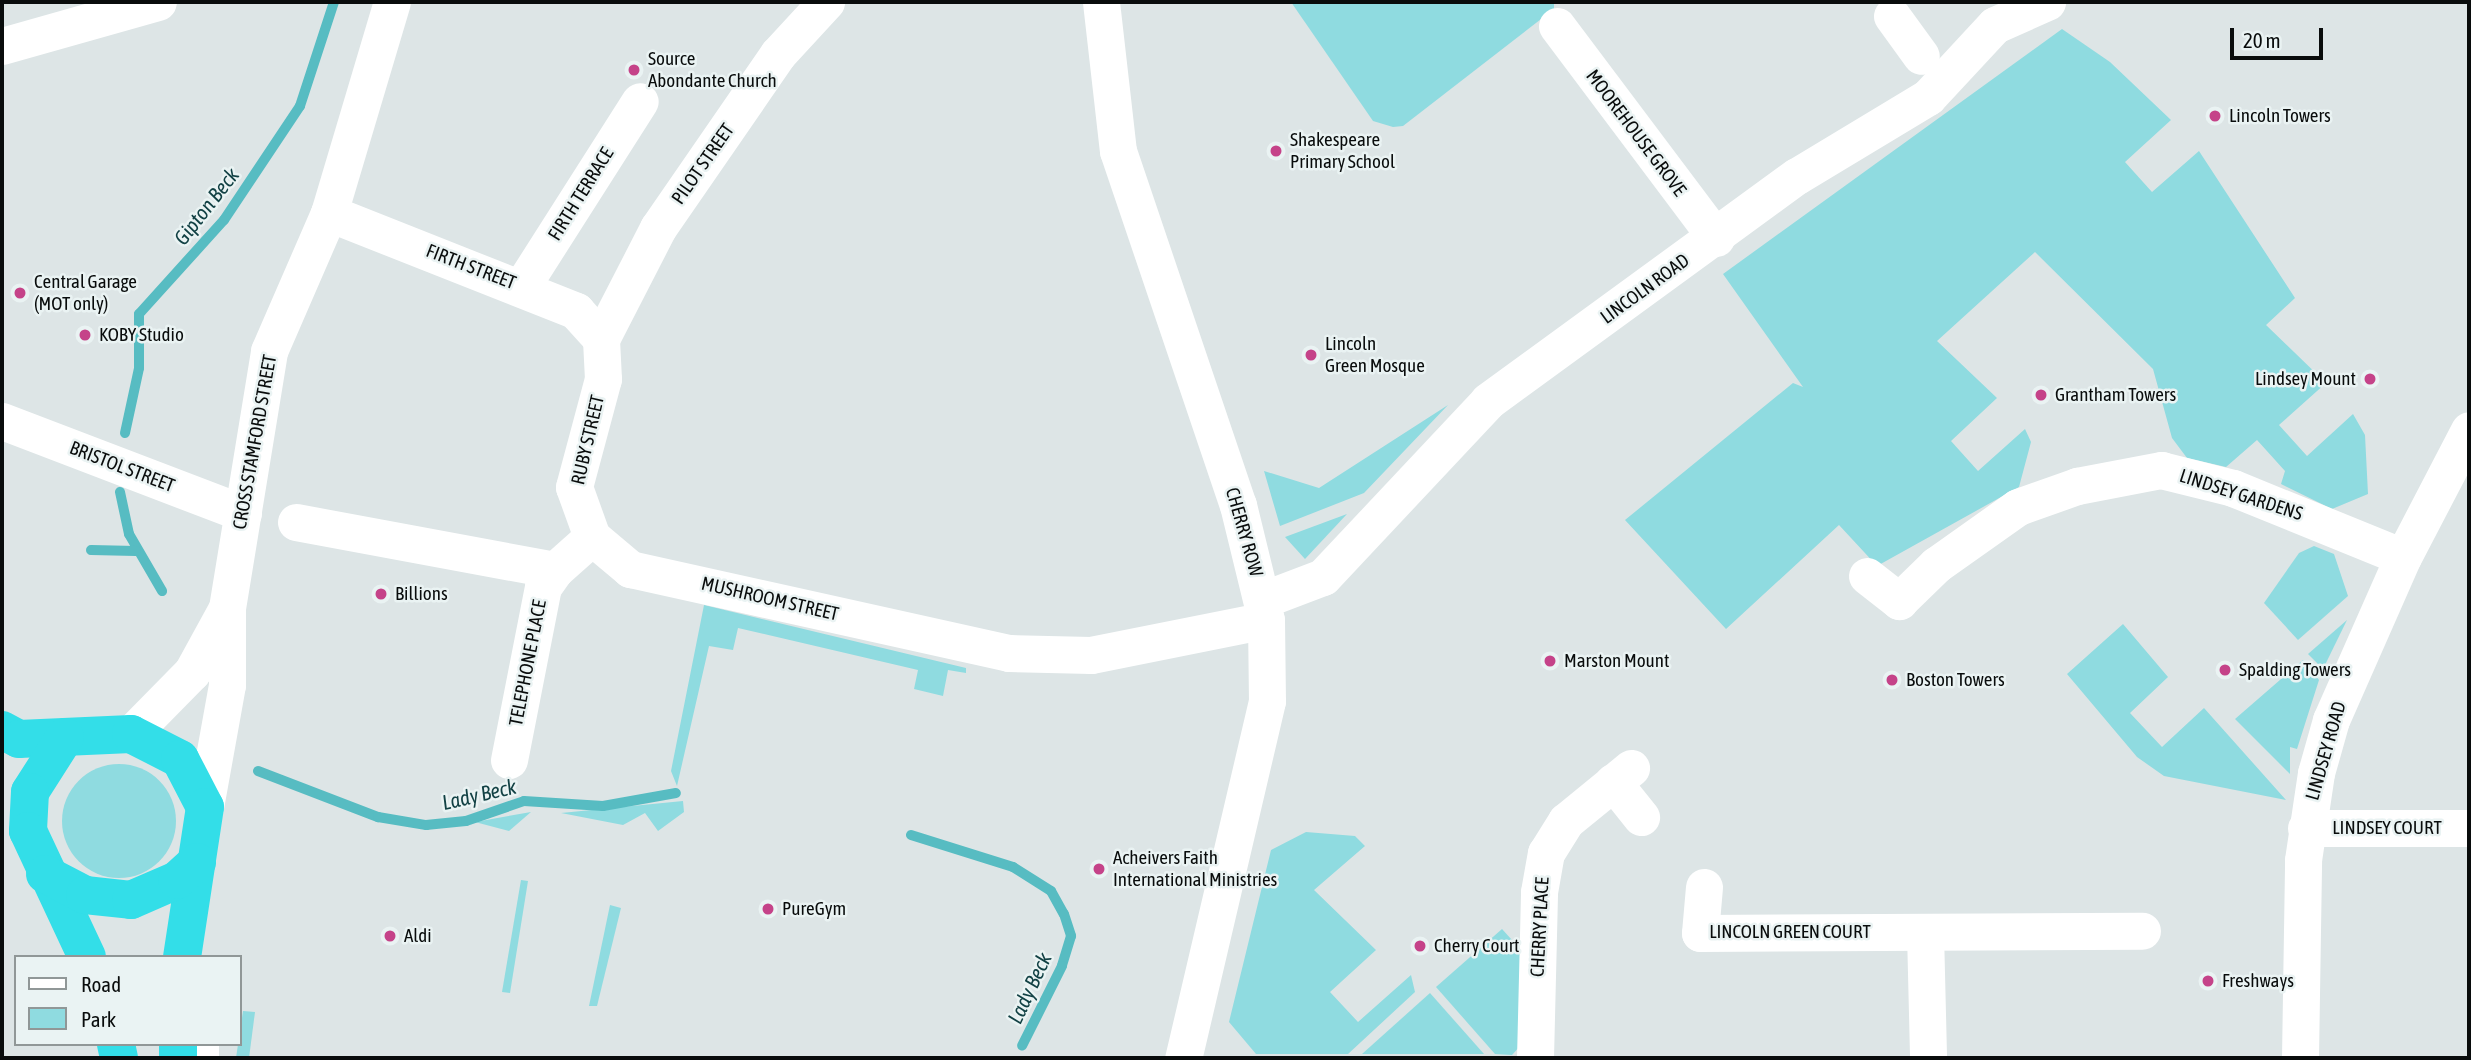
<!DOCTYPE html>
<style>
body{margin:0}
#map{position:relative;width:2471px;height:1060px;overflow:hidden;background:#dde5e6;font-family:"Asap Condensed",sans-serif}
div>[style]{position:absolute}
.green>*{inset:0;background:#8fdbe0}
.round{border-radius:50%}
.stream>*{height:10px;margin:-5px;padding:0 5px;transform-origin:5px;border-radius:5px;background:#57bcc2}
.minor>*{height:37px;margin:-18.5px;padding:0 18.5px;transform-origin:18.5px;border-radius:18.5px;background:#fff}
.highway>*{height:38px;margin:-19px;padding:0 19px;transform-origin:19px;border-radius:19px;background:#33dee8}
.dots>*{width:19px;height:19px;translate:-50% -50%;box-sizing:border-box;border:4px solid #eaf3f3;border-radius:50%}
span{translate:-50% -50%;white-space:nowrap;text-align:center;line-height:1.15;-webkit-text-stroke:5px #eaf3f3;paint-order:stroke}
.poi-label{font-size:19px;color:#090c0c}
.left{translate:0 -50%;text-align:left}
.right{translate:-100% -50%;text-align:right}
.street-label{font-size:19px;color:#090c0c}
.water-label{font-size:21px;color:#124144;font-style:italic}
.frame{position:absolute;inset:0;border:4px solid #090c0c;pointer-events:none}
.legend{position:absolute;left:14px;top:955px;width:228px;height:91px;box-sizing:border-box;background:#eaf3f3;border:2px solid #909797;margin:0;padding:9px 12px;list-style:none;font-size:21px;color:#090c0c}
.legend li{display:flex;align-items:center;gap:14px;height:35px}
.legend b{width:35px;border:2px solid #909797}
.scale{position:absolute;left:2230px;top:28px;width:93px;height:32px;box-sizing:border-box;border:4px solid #090c0c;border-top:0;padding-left:9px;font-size:21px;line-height:24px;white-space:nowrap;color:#090c0c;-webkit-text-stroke:5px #eaf3f3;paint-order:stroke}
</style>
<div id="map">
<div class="green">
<i style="clip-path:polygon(1291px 2px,1554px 2px,1554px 9px,1403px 126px,1393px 127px,1373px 121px)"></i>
<i style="clip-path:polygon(2062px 29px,2110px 62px,2171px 120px,2125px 162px,2152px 192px,2199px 151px,2295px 298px,2266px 325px,2326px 383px,2279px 425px,2307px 456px,2353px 414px,2365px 435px,2368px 494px,2332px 509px,2281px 484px,2285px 471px,2257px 440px,2226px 467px,2187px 458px,2172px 438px,2153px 369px,2035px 252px,1937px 341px,1997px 398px,1951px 441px,1978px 471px,2025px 429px,2031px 442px,2019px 487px,1877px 566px,1839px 525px,1726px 629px,1625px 520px,1793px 383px,1803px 387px,1723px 274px)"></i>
<i style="clip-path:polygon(1448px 405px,1364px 493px,1280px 526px,1264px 471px,1319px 488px)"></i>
<i style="clip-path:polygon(1347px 514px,1305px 559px,1285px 537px)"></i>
<i style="clip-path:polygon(2314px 546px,2334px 554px,2348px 596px,2298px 640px,2264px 603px,2299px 553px)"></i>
<i style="clip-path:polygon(704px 605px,966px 668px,966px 673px,948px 670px,943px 696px,914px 689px,918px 670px,738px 628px,733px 650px,709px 646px,677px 786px,671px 771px)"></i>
<i style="clip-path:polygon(2347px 620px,2323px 669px,2308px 654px)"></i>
<i style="clip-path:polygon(2123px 624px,2168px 677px,2130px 713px,2162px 747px,2204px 708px,2286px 800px,2164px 776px,2137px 757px,2067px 674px)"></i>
<i style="clip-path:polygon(2303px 660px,2319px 680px,2297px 749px,2290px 747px,2290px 774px,2235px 719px)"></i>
<i class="round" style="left:62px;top:764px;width:114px;height:114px"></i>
<i style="clip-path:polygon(683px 801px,684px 812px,658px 831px,645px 813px,623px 825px,561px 813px)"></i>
<i style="clip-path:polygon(531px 812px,509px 831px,475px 822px)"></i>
<i style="clip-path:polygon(1306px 832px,1355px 836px,1365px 846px,1314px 890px,1376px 950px,1330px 992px,1358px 1022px,1411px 975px,1415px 992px,1348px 1054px,1256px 1054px,1229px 1022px,1271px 850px)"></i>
<i style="clip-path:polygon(521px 880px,528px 881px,510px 993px,502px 992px)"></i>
<i style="clip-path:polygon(610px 905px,621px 908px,597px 1006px,589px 1006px)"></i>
<i style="clip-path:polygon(1502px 929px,1522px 951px,1521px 1045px,1512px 1055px,1495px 1054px,1436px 987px)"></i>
<i style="clip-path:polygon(1430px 993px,1484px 1054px,1362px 1054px)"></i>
<i style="clip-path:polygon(243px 1011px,255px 1012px,249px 1058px,236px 1058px)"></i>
</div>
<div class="stream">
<i style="left:125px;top:433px;width:66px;rotate:-77.8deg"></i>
<i style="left:139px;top:368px;width:54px;rotate:-90deg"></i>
<i style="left:139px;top:314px;width:127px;rotate:-47.9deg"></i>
<i style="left:224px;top:220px;width:137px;rotate:-56.3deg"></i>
<i style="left:300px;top:106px;width:109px;rotate:-71.9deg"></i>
<i style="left:120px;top:492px;width:43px;rotate:77.9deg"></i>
<i style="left:129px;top:534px;width:66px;rotate:59.9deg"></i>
<i style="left:91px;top:550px;width:45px;rotate:1.3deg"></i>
<i style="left:258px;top:771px;width:129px;rotate:21deg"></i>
<i style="left:378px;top:817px;width:49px;rotate:9.5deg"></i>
<i style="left:426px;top:825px;width:40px;rotate:-5.7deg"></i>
<i style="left:466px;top:821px;width:61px;rotate:-19deg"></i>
<i style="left:524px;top:801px;width:79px;rotate:3.6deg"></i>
<i style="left:603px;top:806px;width:74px;rotate:-10.1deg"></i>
<i style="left:911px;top:835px;width:107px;rotate:17.4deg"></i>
<i style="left:1013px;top:867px;width:45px;rotate:32.3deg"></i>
<i style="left:1051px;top:891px;width:26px;rotate:61deg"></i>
<i style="left:1064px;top:914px;width:23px;rotate:72deg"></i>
<i style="left:1071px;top:936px;width:31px;rotate:107deg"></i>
<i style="left:1062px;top:966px;width:89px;rotate:116.6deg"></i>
</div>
<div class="minor">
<i style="left:1101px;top:2px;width:150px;rotate:83.5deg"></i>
<i style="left:1118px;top:151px;width:374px;rotate:71.3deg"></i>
<i style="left:1238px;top:505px;width:118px;rotate:76.3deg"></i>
<i style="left:1266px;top:620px;width:81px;rotate:89.3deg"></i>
<i style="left:1267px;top:701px;width:367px;rotate:103.2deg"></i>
<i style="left:1892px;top:16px;width:49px;rotate:54.1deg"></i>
<i style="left:1557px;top:26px;width:265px;rotate:53.1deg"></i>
<i style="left:2px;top:46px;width:162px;rotate:-15.8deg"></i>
<i style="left:329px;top:213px;width:266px;rotate:21.6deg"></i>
<i style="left:576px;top:311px;width:38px;rotate:48deg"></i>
<i style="left:522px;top:286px;width:219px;rotate:-57.5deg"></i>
<i style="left:2px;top:421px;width:258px;rotate:20.9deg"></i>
<i style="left:296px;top:522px;width:263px;rotate:10.5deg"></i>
<i style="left:555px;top:570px;width:50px;rotate:-41.7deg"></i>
<i style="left:592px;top:537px;width:50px;rotate:40.1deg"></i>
<i style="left:630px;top:569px;width:388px;rotate:12.5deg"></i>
<i style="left:1009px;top:653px;width:82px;rotate:1.4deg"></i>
<i style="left:1091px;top:655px;width:178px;rotate:-11.3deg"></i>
<i style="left:592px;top:537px;width:53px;rotate:-109.8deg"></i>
<i style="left:574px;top:487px;width:112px;rotate:-75deg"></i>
<i style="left:603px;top:379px;width:40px;rotate:-92.9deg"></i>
<i style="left:601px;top:339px;width:125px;rotate:-62.8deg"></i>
<i style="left:658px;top:228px;width:211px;rotate:-55.4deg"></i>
<i style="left:778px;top:54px;width:71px;rotate:-47.3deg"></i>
<i style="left:1867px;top:576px;width:41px;rotate:38deg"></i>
<i style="left:1899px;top:601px;width:52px;rotate:-44.2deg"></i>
<i style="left:1936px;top:565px;width:100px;rotate:-35.3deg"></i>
<i style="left:2018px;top:507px;width:63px;rotate:-19.6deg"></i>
<i style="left:2077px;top:486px;width:86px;rotate:-10.8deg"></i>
<i style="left:2161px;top:470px;width:74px;rotate:14deg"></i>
<i style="left:2233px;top:488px;width:183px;rotate:22.1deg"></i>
<i style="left:1262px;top:600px;width:65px;rotate:-20.7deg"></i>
<i style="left:1323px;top:577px;width:241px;rotate:-46.8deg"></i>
<i style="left:1488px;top:401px;width:382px;rotate:-36.1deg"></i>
<i style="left:1797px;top:176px;width:153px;rotate:-31.1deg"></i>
<i style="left:1928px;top:97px;width:98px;rotate:-47.1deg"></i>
<i style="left:1995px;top:25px;width:57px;rotate:-23.9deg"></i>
<i style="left:131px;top:734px;width:87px;rotate:-45.5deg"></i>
<i style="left:192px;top:672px;width:73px;rotate:-61.3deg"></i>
<i style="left:509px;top:760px;width:176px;rotate:-78.9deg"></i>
<i style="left:543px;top:587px;width:21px;rotate:-55deg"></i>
<i style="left:1613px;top:782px;width:45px;rotate:51.3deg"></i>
<i style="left:205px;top:807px;width:124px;rotate:-79.8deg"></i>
<i style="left:227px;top:685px;width:77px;rotate:-90deg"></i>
<i style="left:227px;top:608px;width:260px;rotate:-80.7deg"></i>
<i style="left:269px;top:351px;width:150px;rotate:-66.5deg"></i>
<i style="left:329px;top:213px;width:220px;rotate:-73.4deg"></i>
<i style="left:2306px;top:828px;width:163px"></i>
<i style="left:1704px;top:887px;width:46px;rotate:95deg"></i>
<i style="left:1700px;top:933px;width:442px;rotate:-0.3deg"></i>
<i style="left:1925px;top:932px;width:126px;rotate:88.6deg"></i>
<i style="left:200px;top:1058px;width:14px;rotate:-90deg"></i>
<i style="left:1535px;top:1058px;width:166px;rotate:-88.6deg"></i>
<i style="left:1539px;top:892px;width:40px;rotate:-80deg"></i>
<i style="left:1546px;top:853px;width:38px;rotate:-58deg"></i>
<i style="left:1566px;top:821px;width:84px;rotate:-39.2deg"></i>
<i style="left:2300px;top:1058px;width:198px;rotate:-89.1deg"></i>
<i style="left:2303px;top:860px;width:88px;rotate:-81.5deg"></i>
<i style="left:2316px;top:773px;width:55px;rotate:-74.2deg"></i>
<i style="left:2331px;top:720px;width:178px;rotate:-66.2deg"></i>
<i style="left:2403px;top:557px;width:143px;rotate:-62.5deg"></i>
</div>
<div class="highway">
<i style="left:2px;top:730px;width:19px;rotate:28deg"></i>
<i style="left:19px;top:739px;width:112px;rotate:-2.6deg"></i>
<i style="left:131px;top:734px;width:55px;rotate:27deg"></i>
<i style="left:180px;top:759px;width:54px;rotate:62.5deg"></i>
<i style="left:205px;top:807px;width:152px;rotate:98.7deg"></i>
<i style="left:65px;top:737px;width:65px;rotate:122.5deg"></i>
<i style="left:30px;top:792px;width:39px;rotate:93deg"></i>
<i style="left:28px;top:831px;width:139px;rotate:64.9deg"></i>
<i style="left:45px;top:874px;width:45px;rotate:27.7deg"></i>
<i style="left:85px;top:895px;width:46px;rotate:6.2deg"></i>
<i style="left:131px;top:900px;width:50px;rotate:-23.5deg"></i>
<i style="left:177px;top:880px;width:27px;rotate:-42deg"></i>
<i style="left:116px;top:1044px;width:14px;rotate:78deg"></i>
<i style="left:178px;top:1058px;width:14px;rotate:-90deg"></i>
</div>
<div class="dots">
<i style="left:634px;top:70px;background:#c54389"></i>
<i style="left:2215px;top:116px;background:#c54389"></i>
<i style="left:1276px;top:151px;background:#c54389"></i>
<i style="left:20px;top:293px;background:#c54389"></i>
<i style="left:85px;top:335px;background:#c54389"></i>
<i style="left:1311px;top:355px;background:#c54389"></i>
<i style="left:2370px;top:379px;background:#c54389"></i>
<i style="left:2041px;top:395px;background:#c54389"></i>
<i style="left:381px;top:594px;background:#c54389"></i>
<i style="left:1550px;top:661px;background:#c54389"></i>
<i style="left:2225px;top:670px;background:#c54389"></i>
<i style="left:1892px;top:680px;background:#c54389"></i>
<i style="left:1099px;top:869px;background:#c54389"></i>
<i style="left:768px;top:909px;background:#c54389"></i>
<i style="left:390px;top:936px;background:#c54389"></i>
<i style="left:1420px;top:946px;background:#c54389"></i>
<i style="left:2208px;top:981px;background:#c54389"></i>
</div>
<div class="poi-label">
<span class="left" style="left:648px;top:70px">Source<br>Abondante Church</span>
<span class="left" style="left:2229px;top:116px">Lincoln Towers</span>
<span class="left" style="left:1290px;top:151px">Shakespeare<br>Primary School</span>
<span class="left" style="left:34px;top:293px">Central Garage<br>(MOT only)</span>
<span class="left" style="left:99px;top:335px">KOBY Studio</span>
<span class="left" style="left:1325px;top:355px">Lincoln<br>Green Mosque</span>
<span class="right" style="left:2356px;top:379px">Lindsey Mount</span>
<span class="left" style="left:2055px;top:395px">Grantham Towers</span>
<span class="left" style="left:395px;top:594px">Billions</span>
<span class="left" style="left:1564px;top:661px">Marston Mount</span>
<span class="left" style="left:2239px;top:670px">Spalding Towers</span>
<span class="left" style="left:1906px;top:680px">Boston Towers</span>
<span class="left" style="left:1113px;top:869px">Acheivers Faith<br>International Ministries</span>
<span class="left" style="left:782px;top:909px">PureGym</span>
<span class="left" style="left:404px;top:936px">Aldi</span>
<span class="left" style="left:1434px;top:946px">Cherry Court</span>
<span class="left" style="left:2222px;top:981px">Freshways</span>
</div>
<div class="street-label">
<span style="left:1636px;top:133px;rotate:53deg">MOOREHOUSE GROVE</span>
<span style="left:703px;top:164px;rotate:-55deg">PILOT STREET</span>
<span style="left:581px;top:194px;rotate:-58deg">FIRTH TERRACE</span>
<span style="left:471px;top:267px;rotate:21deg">FIRTH STREET</span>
<span style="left:1645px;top:289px;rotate:-36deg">LINCOLN ROAD</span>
<span style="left:588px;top:440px;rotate:-77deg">RUBY STREET</span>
<span style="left:255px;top:442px;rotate:-80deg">CROSS STAMFORD STREET</span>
<span style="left:122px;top:467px;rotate:21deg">BRISTOL STREET</span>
<span style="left:2241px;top:495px;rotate:18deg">LINDSEY GARDENS</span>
<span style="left:1244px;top:532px;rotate:74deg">CHERRY ROW</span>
<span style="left:770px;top:599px;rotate:13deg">MUSHROOM STREET</span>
<span style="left:528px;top:663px;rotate:-79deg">TELEPHONE PLACE</span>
<span style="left:2326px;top:751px;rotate:-74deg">LINDSEY ROAD</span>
<span style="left:2387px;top:828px">LINDSEY COURT</span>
<span style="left:1540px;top:927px;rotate:-87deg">CHERRY PLACE</span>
<span style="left:1790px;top:932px">LINCOLN GREEN COURT</span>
</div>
<div class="water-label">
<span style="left:206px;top:206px;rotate:-52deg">Gipton Beck</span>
<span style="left:479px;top:794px;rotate:-13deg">Lady Beck</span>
<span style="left:1029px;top:988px;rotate:-65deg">Lady Beck</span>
</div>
<div class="frame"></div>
<ul class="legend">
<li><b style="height:9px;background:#fff"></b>Road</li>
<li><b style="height:19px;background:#8fdbe0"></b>Park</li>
</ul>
<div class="scale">20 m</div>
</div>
